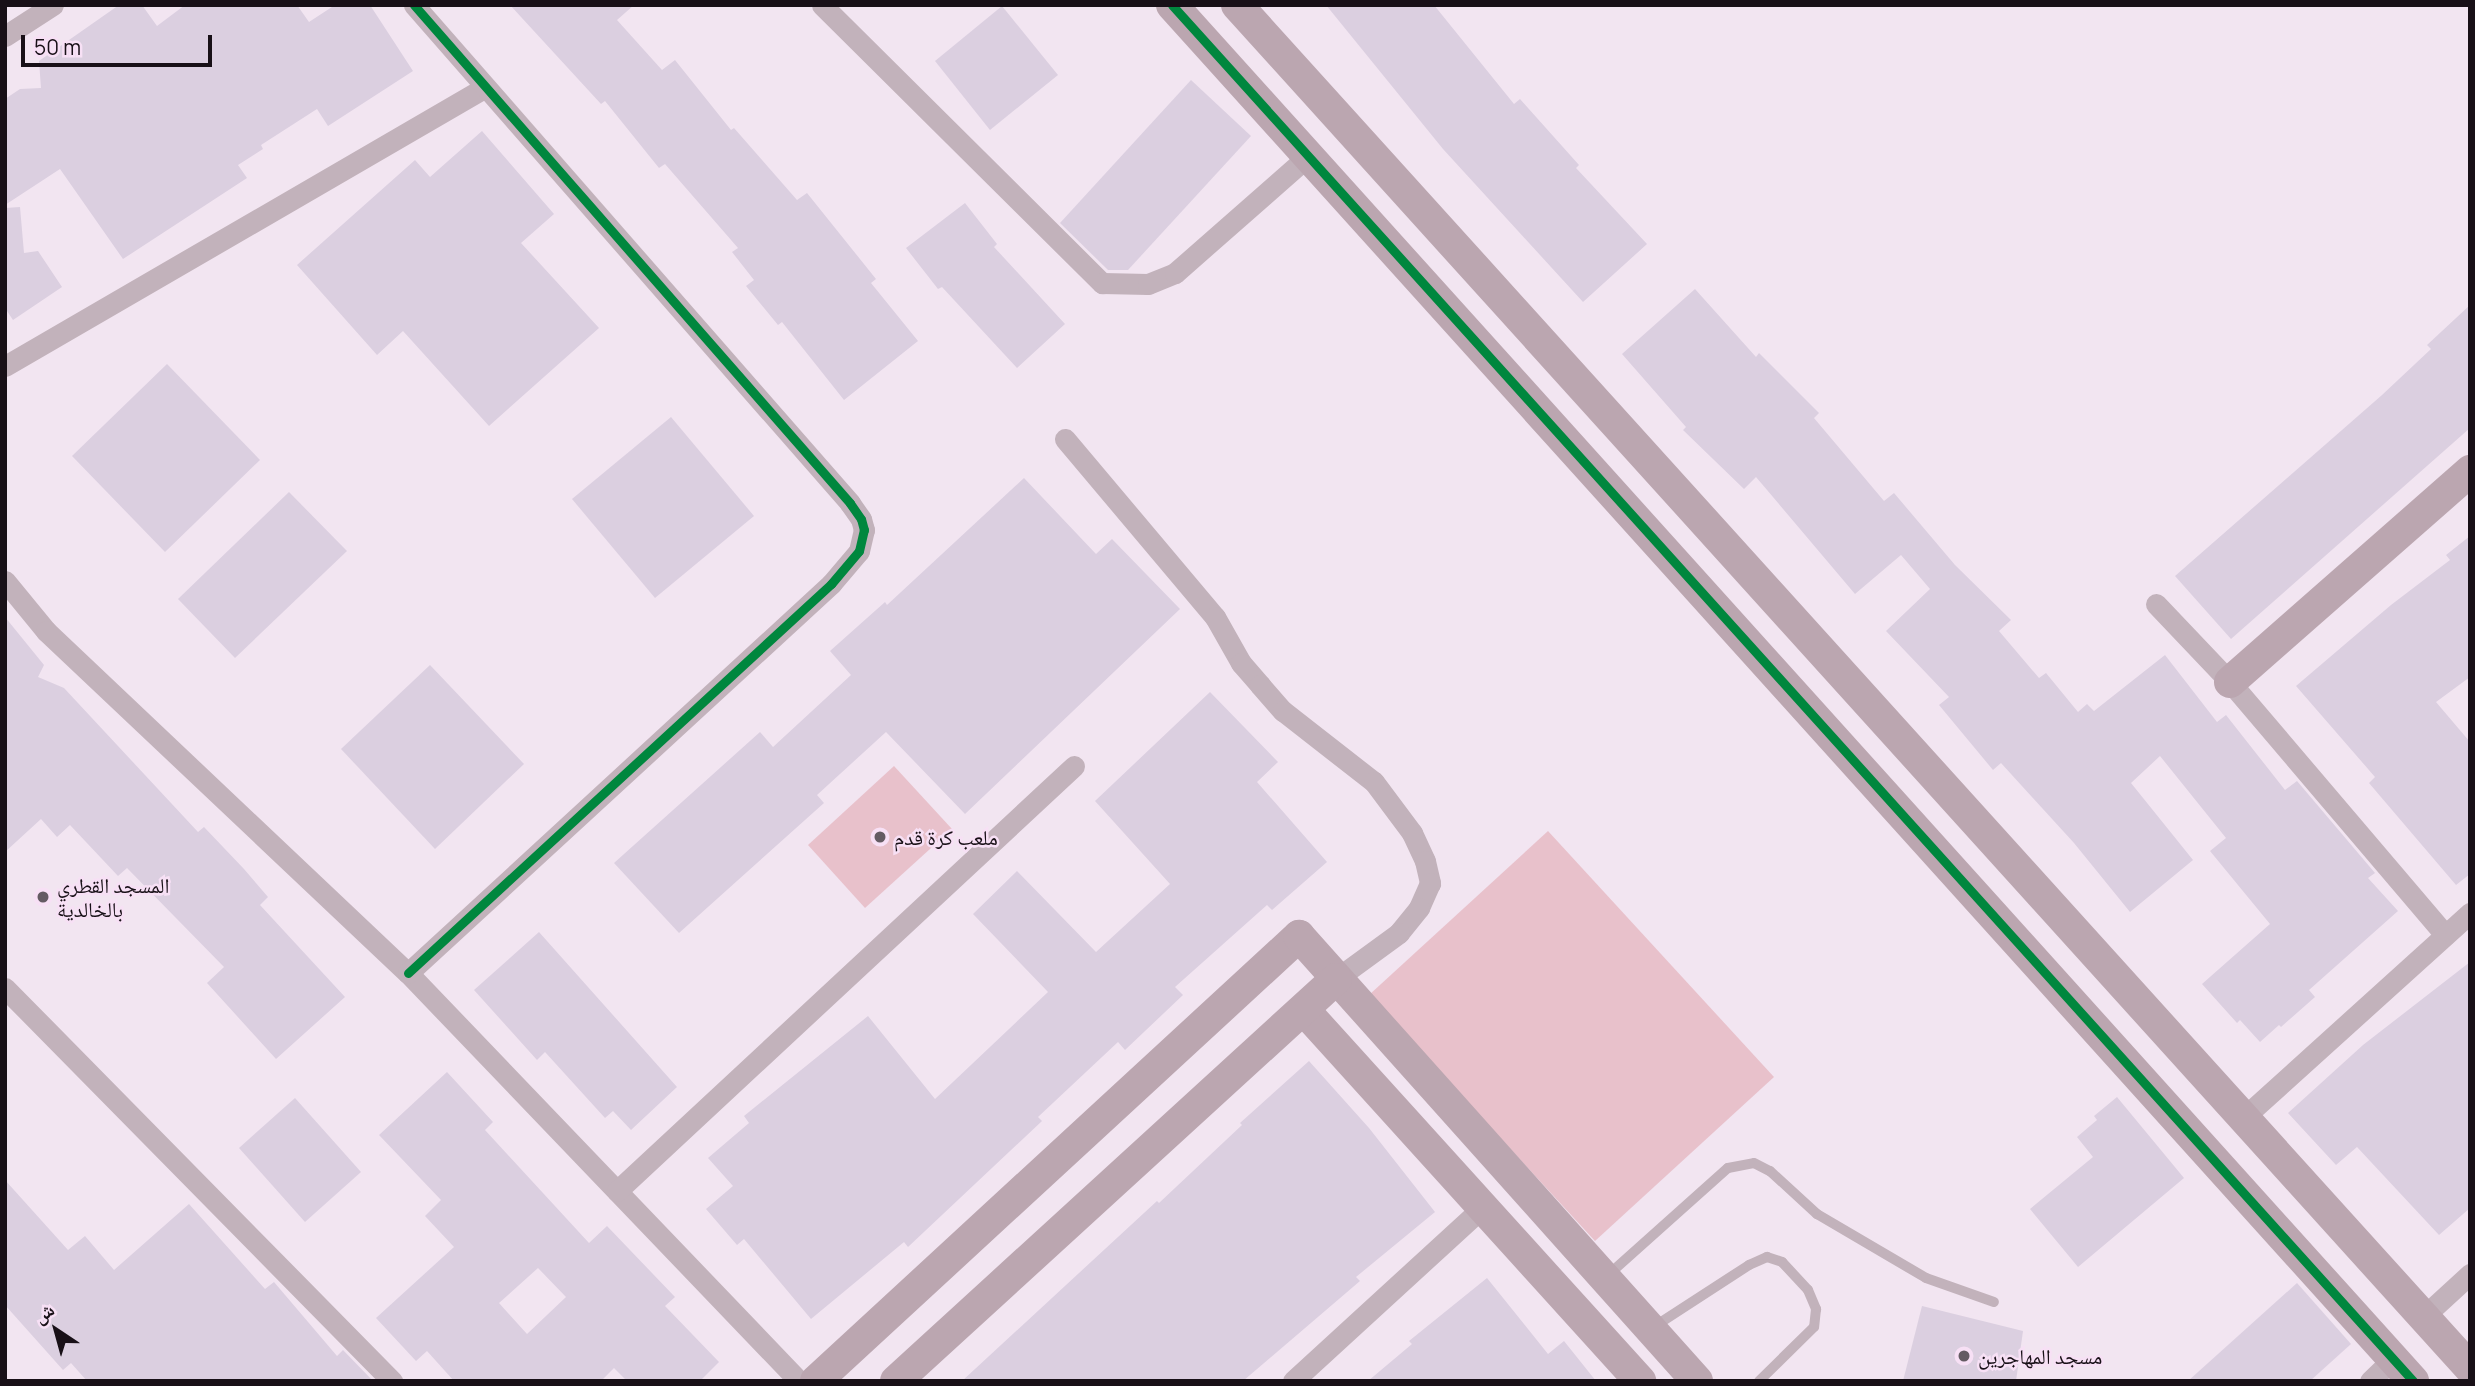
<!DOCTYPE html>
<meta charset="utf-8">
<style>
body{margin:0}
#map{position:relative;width:2475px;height:1386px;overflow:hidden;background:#f2e5f1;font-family:Manrope,"Noto Naskh Arabic",sans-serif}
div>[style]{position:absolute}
.green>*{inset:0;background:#e8c1cb}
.building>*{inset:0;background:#dbcfe0}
.lane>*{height:10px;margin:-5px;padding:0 5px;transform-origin:5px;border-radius:5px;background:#c2b2bb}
.street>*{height:21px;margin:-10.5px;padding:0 10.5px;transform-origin:10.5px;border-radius:10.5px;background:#c2b2bb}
.secondary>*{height:32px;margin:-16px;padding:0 16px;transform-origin:16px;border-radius:16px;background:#bba6b0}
.cycleway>*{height:9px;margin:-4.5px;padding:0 4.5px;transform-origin:4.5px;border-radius:4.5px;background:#00873e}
.dots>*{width:19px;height:19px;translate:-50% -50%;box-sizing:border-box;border:4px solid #f7e0f5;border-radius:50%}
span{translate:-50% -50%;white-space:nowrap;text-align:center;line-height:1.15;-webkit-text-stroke:5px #f7e0f5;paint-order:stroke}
.poi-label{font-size:21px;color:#181017}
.left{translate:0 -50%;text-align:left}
.frame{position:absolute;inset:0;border:7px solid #181017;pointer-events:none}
.north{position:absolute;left:21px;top:1295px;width:70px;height:70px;-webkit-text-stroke:5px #f7e0f5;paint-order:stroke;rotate:324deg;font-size:19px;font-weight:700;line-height:28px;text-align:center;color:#181017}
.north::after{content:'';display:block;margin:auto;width:24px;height:32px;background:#181017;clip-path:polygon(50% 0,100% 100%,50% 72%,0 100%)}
.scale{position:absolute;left:21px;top:35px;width:191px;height:32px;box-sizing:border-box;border:4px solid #181017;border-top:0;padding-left:9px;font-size:21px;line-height:24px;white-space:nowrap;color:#181017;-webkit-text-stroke:5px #f7e0f5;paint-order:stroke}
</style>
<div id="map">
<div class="green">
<i style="clip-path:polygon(894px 766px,952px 829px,865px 908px,808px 845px)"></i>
<i style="clip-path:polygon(1548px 831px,1774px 1077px,1595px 1241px,1369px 995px)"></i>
</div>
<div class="building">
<i style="clip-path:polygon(119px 5px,142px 5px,157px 26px,185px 5px,297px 5px,309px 22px,335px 5px,370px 5px,413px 71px,328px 126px,317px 109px,261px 145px,263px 149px,238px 165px,247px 178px,123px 259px,60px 169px,5px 205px,5px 99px,20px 89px,41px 88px,39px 61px)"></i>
<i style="clip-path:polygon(510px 5px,634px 5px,617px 20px,662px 70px,675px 60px,731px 130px,734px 128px,797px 200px,807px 193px,876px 279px,871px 283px,918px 341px,844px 400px,782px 322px,778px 325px,746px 286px,754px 280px,732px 252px,738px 248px,665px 164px,659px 168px,605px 101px,601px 104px)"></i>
<i style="clip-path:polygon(1326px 5px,1434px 5px,1514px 104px,1520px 99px,1579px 165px,1576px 168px,1647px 244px,1583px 302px,1443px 149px)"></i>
<i style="clip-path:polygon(1002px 6px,1058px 75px,990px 130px,935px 61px)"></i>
<i style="clip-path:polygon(1191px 80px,1251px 136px,1128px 270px,1108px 270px,1060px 223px)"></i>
<i style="clip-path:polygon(482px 131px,554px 214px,521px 243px,599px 328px,489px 426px,403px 331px,377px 355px,297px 265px,415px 160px,430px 177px)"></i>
<i style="clip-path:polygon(965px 203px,997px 244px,994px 247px,1065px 324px,1017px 368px,942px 287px,938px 289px,906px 248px)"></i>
<i style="clip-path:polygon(20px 207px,24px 253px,38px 251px,62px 287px,13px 320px,5px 308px,5px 208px)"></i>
<i style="clip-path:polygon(1695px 289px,1756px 357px,1759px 353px,1819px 413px,1814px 418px,1884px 501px,1894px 493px,1955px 565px,2011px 620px,1999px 631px,2039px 678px,2046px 673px,2078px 712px,2087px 704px,2094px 711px,2165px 655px,2217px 722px,2226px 715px,2285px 790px,2297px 781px,2375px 873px,2368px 878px,2398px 911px,2309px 990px,2315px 997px,2281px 1027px,2279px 1025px,2260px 1042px,2240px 1020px,2237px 1023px,2202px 984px,2270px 924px,2210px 851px,2226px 838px,2160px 756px,2131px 783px,2193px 860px,2130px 912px,2074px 843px,2001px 763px,1993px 770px,1939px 705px,1949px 697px,1886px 631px,1930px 589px,1901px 555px,1855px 594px,1756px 477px,1744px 489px,1683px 430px,1686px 427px,1622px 354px)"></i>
<i style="clip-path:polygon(2470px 305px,2470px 428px,2231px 639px,2175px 576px,2382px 395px,2431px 349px,2427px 345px)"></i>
<i style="clip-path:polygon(167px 364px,260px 460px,165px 552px,72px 456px)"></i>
<i style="clip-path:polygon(671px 417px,754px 516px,655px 598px,572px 499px)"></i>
<i style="clip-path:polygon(1024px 478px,1096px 554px,1112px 539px,1180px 609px,965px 814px,886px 732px,817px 795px,824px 803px,679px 933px,614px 863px,760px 732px,773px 747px,851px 675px,830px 651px,885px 602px,887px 605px)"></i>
<i style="clip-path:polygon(289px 492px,347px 551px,235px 658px,178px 599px)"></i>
<i style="clip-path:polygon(2470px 536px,2470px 677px,2436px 702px,2470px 742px,2470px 874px,2456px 885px,2369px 783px,2375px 777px,2296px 686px,2391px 605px,2450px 560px,2446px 555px)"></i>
<i style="clip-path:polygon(5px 617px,44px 665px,38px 677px,64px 688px,198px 832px,204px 827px,244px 869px,268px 897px,260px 905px,345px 997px,276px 1059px,207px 983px,224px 967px,127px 868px,118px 876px,70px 825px,57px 837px,41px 819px,5px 852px)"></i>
<i style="clip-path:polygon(430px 665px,524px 764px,435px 849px,341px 749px)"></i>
<i style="clip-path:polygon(1210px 692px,1278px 762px,1257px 782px,1327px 862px,1272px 910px,1267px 905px,1175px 987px,1183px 995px,1125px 1050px,1118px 1042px,1038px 1117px,1042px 1121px,908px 1247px,904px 1242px,811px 1319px,744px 1239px,737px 1245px,706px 1209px,733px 1186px,708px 1158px,749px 1123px,744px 1116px,868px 1016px,935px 1099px,1048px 992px,973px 914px,1017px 871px,1096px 952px,1170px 884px,1095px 801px)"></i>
<i style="clip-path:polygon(539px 932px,677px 1087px,631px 1130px,613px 1111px,605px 1118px,545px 1052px,537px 1060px,474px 990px)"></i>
<i style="clip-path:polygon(2470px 962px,2470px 1208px,2439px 1235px,2357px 1147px,2336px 1165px,2288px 1113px,2363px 1045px)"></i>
<i style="clip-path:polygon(1309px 1061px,1369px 1128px,1435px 1212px,1356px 1277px,1360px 1281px,1243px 1381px,962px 1381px,1157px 1201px,1159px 1203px,1242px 1125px,1240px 1123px)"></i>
<i style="clip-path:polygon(evenodd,447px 1072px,493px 1122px,485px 1130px,589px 1243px,607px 1226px,675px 1297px,665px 1306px,719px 1362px,700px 1381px,627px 1381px,614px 1368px,601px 1381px,454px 1381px,427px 1351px,416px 1361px,376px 1318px,454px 1247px,425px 1216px,441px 1200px,379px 1135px,447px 1072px,538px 1268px,566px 1297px,527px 1334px,499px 1303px,538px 1268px)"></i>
<i style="clip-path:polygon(2117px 1097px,2184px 1178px,2078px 1267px,2030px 1209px,2093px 1157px,2077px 1137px,2097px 1120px,2094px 1116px)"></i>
<i style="clip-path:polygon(295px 1098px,361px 1172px,305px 1222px,239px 1148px)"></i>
<i style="clip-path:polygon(5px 1180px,68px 1250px,85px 1236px,114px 1270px,189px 1204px,265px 1289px,274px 1282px,337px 1356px,343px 1350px,373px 1381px,87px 1381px,71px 1363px,63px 1370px,5px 1305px)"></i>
<i style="clip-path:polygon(1487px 1278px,1548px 1354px,1564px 1341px,1596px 1381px,1368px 1381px,1412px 1344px,1409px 1341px)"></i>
<i style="clip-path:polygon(2297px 1283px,2351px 1344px,2310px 1381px,2188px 1381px)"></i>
<i style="clip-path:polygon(1922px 1306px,2023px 1331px,2016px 1381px,1903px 1381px)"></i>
</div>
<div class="lane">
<i style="left:1607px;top:1276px;width:162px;rotate:-41.8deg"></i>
<i style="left:1728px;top:1168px;width:26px;rotate:-11deg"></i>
<i style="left:1754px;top:1163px;width:18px;rotate:27deg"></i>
<i style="left:1770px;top:1171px;width:64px;rotate:42.5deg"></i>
<i style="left:1817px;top:1214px;width:126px;rotate:30.4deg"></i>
<i style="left:1926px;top:1278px;width:72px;rotate:19.4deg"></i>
<i style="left:1652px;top:1328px;width:116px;rotate:-33deg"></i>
<i style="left:1749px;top:1265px;width:20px;rotate:-24deg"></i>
<i style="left:1767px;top:1257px;width:16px;rotate:18deg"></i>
<i style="left:1782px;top:1262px;width:38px;rotate:47deg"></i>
<i style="left:1808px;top:1290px;width:21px;rotate:67deg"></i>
<i style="left:1816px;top:1309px;width:18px;rotate:96deg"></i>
<i style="left:1814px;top:1327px;width:77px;rotate:135.5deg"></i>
</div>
<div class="street">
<i style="left:822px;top:5px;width:395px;rotate:44.8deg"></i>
<i style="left:1102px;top:283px;width:46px;rotate:1.2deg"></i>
<i style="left:1148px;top:284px;width:29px;rotate:-22deg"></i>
<i style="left:1175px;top:273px;width:177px;rotate:-41.3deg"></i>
<i style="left:5px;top:36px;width:57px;rotate:-32.9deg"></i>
<i style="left:5px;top:366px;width:554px;rotate:-30.13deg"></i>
<i style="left:1065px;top:439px;width:233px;rotate:49.9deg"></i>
<i style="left:1215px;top:617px;width:53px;rotate:60.5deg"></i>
<i style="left:1241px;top:663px;width:29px;rotate:49deg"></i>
<i style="left:1260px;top:685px;width:35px;rotate:49deg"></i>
<i style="left:1283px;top:711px;width:115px;rotate:38deg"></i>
<i style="left:1374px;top:782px;width:64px;rotate:53.3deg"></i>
<i style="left:1412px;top:833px;width:31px;rotate:65deg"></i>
<i style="left:1425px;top:861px;width:23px;rotate:77deg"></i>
<i style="left:1430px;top:883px;width:27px;rotate:114deg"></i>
<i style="left:1419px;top:908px;width:32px;rotate:129deg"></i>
<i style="left:1399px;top:933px;width:78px;rotate:143.9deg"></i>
<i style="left:5px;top:581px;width:65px;rotate:50.6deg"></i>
<i style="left:46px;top:631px;width:498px;rotate:43.4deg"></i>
<i style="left:408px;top:973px;width:565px;rotate:46.22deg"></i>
<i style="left:2156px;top:604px;width:108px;rotate:46.5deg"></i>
<i style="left:2230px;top:682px;width:332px;rotate:49.6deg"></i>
<i style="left:408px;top:973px;width:575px;rotate:-42.6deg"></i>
<i style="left:831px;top:584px;width:43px;rotate:-49.7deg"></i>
<i style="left:859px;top:551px;width:22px;rotate:-77deg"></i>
<i style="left:864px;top:530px;width:11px;rotate:-105deg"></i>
<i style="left:861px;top:519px;width:19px;rotate:-125deg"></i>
<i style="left:850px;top:503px;width:662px;rotate:-131.2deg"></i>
<i style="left:5px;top:988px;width:552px;rotate:45.44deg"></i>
<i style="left:2243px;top:1118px;width:306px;rotate:-42.1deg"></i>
<i style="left:617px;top:1191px;width:624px;rotate:-42.92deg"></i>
<i style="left:2423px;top:1317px;width:64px;rotate:-42.5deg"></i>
<i style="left:1293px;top:1381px;width:258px;rotate:-42.5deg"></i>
<i style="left:2370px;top:1381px;width:32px;rotate:-44deg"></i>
</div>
<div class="secondary">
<i style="left:1172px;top:5px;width:1853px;rotate:47.95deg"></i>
<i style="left:1237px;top:5px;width:1838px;rotate:47.87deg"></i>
<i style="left:2230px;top:682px;width:320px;rotate:-41.3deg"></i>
<i style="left:1304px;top:1010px;width:501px;rotate:47.83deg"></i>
<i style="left:816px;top:1381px;width:657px;rotate:-42.66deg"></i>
<i style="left:1299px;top:936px;width:597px;rotate:48.19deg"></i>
<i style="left:896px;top:1381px;width:596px;rotate:-42.42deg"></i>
</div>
<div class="cycleway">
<i style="left:1172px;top:5px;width:1853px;rotate:47.95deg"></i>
<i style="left:408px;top:973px;width:575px;rotate:-42.6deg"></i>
<i style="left:831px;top:584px;width:43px;rotate:-49.7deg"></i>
<i style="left:859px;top:551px;width:22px;rotate:-77deg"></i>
<i style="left:864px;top:530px;width:11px;rotate:-105deg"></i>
<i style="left:861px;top:519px;width:19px;rotate:-125deg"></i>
<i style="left:850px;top:503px;width:662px;rotate:-131.2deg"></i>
</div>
<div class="dots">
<i style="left:880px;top:837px;background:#645b63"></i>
<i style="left:43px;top:897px;background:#645b63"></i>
<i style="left:1964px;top:1356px;background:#645b63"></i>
</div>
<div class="poi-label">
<span class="left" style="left:894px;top:837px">ملعب كرة قدم</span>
<span class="left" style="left:57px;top:897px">المسجد القطري<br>بالخالدية</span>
<span class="left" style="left:1978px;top:1356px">مسجد المهاجرين</span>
</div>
<div class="frame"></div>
<div class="north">ش</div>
<div class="scale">50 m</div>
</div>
